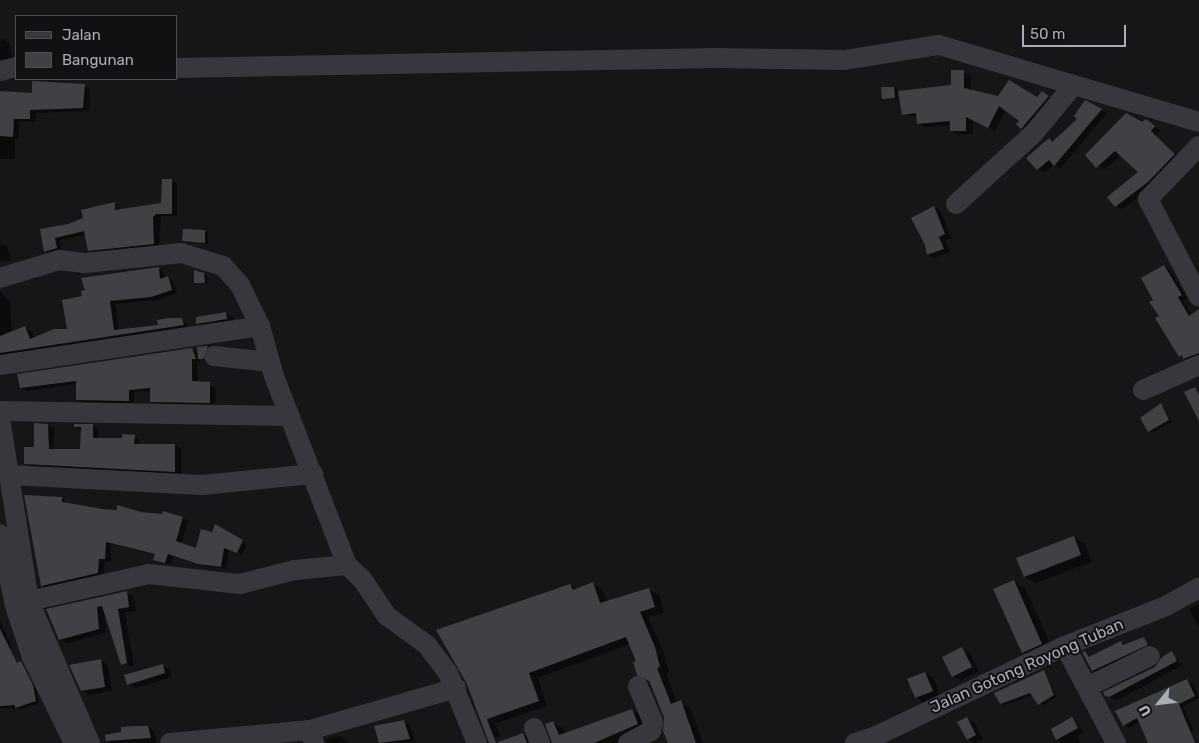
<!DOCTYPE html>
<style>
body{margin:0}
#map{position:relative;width:1199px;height:743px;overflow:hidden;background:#161618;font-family:Rubik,sans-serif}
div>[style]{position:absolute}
.shadow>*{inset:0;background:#0007}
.building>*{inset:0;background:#404145}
.minor>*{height:20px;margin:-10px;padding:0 10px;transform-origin:10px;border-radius:10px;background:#37383d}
span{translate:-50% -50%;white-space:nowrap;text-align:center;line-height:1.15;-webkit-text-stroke:4px #111113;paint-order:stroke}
.street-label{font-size:16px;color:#a8adb8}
.legend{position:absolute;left:15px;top:15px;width:162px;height:65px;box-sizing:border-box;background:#111113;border:1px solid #4d4f55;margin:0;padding:6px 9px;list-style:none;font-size:15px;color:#a8adb8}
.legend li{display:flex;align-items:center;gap:10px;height:25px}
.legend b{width:25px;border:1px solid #4d4f55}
.north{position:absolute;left:1134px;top:678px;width:50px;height:50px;-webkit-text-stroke:4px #111113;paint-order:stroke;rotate:241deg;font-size:14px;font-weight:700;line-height:20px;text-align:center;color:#a8adb8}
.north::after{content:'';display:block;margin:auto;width:18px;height:22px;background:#a8adb8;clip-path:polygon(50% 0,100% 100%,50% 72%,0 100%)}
.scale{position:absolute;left:1022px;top:25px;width:104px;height:22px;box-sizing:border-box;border:2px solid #a8adb8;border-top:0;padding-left:6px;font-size:15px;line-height:18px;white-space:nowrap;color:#a8adb8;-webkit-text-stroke:4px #111113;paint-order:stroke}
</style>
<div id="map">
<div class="shadow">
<i style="clip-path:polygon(3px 39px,10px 43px,12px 59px,0 61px,0 40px)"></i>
<i style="clip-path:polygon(963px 71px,971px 76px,971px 91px,998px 98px,1037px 99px,1043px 92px,1055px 101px,1029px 132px,1006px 110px,995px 131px,973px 119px,973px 134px,958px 135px,951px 130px,951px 125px,925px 127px,918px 123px,918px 117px,903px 114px,952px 86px)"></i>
<i style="clip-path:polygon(84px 86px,90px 89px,89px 111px,36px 113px,35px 122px,20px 121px,18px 139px,15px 139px,15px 159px,0 159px,0 92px,34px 94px)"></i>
<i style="clip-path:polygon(894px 88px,897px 90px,898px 99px,884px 98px,883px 89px)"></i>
<i style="clip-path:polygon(1085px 102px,1107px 113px,1060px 169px,1054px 165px,1044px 173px,1038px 169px,1028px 158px,1049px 140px,1053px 142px,1079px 119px)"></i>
<i style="clip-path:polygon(1146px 120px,1160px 131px,1156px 135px,1180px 158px,1155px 185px,1122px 209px,1116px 206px,1140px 172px,1121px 155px,1104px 170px,1087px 155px)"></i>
<i style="clip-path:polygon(171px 180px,177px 183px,177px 216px,161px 216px,159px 246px,95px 253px,90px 250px,86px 235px,60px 240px,62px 251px,50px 255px,45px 251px,41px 230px,68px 225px,114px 203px,120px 210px,163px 204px)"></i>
<i style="clip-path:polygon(934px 207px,941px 211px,951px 238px,945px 241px,950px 252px,934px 258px,928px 255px,926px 244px)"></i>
<i style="clip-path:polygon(205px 231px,208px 233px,208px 244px,183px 241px)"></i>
<i style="clip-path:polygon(0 244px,7px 246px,11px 260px,0 262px)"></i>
<i style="clip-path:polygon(1164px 266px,1170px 270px,1187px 298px,1183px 301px,1192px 316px,1199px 311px,1199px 359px,1190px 361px,1180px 356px,1160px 316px,1155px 300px)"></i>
<i style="clip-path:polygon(158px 269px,164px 272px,165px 278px,173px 281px,177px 293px,157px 300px,115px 304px,119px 331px,159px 327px,181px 319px,190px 328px,0 355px,0 291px,10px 302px,12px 333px,25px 328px,31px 331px,34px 339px,69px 330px,83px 297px)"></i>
<i style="clip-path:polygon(204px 274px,207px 276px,208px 284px,195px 282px)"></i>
<i style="clip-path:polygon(226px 313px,233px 317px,234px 323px,205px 327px,197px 323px)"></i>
<i style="clip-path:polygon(208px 347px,215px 351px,210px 363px,200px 359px,201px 362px,197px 362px,198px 383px,216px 387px,215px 405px,157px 404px,151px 401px,151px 391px,134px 392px,134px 404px,83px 403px,77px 400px,77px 384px,27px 391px,21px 387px,192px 349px,199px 354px,199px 348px)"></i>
<i style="clip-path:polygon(1161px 404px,1172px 422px,1152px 433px,1149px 431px,1153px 409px)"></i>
<i style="clip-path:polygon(48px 425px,54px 428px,54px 450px,81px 450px,82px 431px,75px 427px,92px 426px,98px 429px,99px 439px,134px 437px,140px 440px,140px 445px,175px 445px,181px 449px,181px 474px,31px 467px,25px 463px)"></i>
<i style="clip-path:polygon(62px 498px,67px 504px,163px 515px,164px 512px,183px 518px,188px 521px,181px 544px,197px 550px,216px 526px,247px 544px,242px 555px,229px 549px,226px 569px,204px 566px,173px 556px,171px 565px,155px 559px,156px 555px,111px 544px,111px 562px,105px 562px,103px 576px,47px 589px,42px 585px)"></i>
<i style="clip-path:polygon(1074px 538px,1085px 544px,1092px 562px,1036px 583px,1025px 577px)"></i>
<i style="clip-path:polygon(1013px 581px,1025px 588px,1053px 650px,1034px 659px,1023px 652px)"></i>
<i style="clip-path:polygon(593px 584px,602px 589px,607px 602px,649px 590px,659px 595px,664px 613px,648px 617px,664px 653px,669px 672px,666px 673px,677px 703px,690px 707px,703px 743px,669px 743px,665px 717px,630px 644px,538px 678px,547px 706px,497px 723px,487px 718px,496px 725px,500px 736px,496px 738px,487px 733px,468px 684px,570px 585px,578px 589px)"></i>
<i style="clip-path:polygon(127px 592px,134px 597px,136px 611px,125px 612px,134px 667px,122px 664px,104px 610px,106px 632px,67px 644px,60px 639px,47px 610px)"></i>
<i style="clip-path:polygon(1197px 604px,1199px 605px,1199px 627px,1189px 609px)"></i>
<i style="clip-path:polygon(0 620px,12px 647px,0 653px)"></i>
<i style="clip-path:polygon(1144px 638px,1152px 648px,1098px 674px,1093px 671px,1085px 652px,1092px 658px,1121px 642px,1126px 646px)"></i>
<i style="clip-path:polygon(962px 649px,970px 653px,979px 671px,961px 680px,953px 676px)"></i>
<i style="clip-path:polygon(1171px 653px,1183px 665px,1117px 700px,1106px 695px,1156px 668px)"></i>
<i style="clip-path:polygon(101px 661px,108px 665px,112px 691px,89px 695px,82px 690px)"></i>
<i style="clip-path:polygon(21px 662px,36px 689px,39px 703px,21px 709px,0 708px,0 672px)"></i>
<i style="clip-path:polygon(162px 665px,170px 669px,172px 677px,136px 688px,129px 684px)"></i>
<i style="clip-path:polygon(1044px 672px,1057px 697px,1042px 706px,1032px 695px,1004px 705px,1001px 703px)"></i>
<i style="clip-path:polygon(925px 673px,933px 677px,940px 695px,923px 702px,916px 697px)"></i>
<i style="clip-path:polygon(1187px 681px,1193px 684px,1199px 698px,1183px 707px,1194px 730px,1166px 743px,1149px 743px,1140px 722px,1129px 728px,1124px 725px)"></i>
<i style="clip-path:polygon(632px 710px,642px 716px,647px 730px,618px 743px,553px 743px,553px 722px,563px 728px,566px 734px)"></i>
<i style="clip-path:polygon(967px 719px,975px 723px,983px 739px,976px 743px,967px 739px)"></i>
<i style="clip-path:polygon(1072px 719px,1084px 732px,1077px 736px,1081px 743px,1060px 743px,1052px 730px)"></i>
<i style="clip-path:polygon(404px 721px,410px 725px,415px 742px,380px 743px,376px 727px)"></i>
<i style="clip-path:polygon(148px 727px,154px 731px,156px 743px,112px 743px,107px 740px)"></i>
<i style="clip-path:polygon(523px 734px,535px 743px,495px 743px)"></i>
<i style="clip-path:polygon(341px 736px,348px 743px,326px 743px,326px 739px)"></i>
</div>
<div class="building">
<i style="clip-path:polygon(951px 70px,964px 70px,964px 88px,998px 96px,1009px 80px,1037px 97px,1042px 91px,1049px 96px,1021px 129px,1016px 124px,1019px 121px,999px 106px,988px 128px,966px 117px,966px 131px,950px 131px,950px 121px,917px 124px,916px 113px,902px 115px,898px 91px,951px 85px)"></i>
<i style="clip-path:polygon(32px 81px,85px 84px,83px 108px,30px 110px,30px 119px,14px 119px,13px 137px,0 136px,0 91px,32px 93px)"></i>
<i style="clip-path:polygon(881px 87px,894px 87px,895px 98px,882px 99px)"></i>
<i style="clip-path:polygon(1085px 100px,1102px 109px,1054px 166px,1049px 160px,1037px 170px,1026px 158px,1049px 138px,1052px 142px,1077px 119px,1074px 116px)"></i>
<i style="clip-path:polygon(1126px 113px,1142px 122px,1146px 119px,1155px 126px,1151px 131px,1175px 154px,1148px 182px,1115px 207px,1107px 197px,1138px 172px,1115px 151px,1096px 168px,1085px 155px)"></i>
<i style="clip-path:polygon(162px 179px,172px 179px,172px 214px,156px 214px,153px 217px,154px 244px,88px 251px,84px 231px,55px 238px,57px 248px,44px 252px,40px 229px,68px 224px,83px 218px,81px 210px,115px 202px,115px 210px,161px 203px)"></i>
<i style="clip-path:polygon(934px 206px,945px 234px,939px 237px,944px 249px,927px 255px,925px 245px,911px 218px)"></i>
<i style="clip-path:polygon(183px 229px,205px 230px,205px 243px,182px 241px)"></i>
<i style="clip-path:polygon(1164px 265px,1182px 295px,1178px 297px,1189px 316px,1199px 309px,1199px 353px,1183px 359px,1182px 355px,1179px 357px,1155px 318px,1159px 316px,1149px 302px,1153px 300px,1141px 278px)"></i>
<i style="clip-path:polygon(159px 267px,160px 279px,168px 276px,172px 290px,151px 297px,110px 301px,114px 330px,158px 325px,157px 320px,168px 318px,182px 318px,184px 325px,0 353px,0 336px,25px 326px,30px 339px,54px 329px,67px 329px,62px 300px,82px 296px,81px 291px,85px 290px,81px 278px)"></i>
<i style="clip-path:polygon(194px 270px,204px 273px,205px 283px,194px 283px)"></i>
<i style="clip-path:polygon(226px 312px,227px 319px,196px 324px,196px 317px)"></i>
<i style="clip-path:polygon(208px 346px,203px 359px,198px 359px,197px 347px)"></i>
<i style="clip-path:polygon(192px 348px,196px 359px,192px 359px,192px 381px,210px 382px,210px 403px,150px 402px,150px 388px,129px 390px,129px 401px,76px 400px,76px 381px,20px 388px,17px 374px)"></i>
<i style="clip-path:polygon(1195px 387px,1199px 395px,1199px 421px,1184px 392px)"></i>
<i style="clip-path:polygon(1161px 403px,1169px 420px,1148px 432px,1140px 418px)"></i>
<i style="clip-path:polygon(34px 423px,48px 424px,49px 449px,80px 449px,81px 427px,74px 427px,74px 424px,93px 424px,93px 438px,122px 438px,122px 434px,135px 435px,134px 444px,175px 444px,175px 472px,24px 464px,24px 447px,34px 447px)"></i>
<i style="clip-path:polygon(24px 495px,62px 497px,62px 502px,103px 509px,117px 510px,117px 505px,141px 512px,162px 514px,163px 511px,183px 517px,176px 541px,196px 548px,201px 529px,212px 532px,215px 524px,243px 540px,237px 553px,224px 548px,221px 567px,198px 564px,168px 554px,165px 563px,153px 560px,155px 554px,106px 542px,105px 559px,99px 559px,98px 573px,41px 586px)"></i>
<i style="clip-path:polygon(1074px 536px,1081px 555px,1024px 577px,1016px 558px)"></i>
<i style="clip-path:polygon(1014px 580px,1042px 644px,1022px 653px,993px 589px)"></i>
<i style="clip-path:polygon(593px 582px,600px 603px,649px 588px,655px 607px,640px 612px,655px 647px,660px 667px,657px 668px,671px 704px,681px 700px,696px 743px,668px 743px,663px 731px,664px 717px,649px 681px,637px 675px,633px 662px,636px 661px,626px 637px,529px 673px,539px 701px,487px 719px,496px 743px,489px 743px,467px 684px,436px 630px,570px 584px,573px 590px)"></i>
<i style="clip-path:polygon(127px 591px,129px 607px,118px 609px,127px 663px,121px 665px,102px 606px,97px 607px,99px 629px,59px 640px,46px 609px)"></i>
<i style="clip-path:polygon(0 629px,17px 663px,21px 661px,33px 685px,36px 701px,15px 708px,15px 705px,0 706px)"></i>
<i style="clip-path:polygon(1144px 637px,1148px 645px,1092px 671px,1082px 652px,1085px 651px,1089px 657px,1121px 641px,1123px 645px)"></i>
<i style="clip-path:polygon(962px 647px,972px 667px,952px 677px,942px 657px)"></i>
<i style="clip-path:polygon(1172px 651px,1177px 661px,1109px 697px,1105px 696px,1103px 692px,1155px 667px,1162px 657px)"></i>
<i style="clip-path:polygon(101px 659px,105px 687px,81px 691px,69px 665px)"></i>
<i style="clip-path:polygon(163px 664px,165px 673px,127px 685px,124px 675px)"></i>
<i style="clip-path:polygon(1044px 670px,1054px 695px,1038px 705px,1030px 693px,1000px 704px,994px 693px)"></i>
<i style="clip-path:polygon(925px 672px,933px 691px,915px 698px,907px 679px)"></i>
<i style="clip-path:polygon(1187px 679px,1195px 696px,1179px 704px,1195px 743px,1148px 743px,1137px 718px,1123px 726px,1115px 711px)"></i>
<i style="clip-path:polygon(632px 709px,638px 724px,594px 743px,552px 743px,545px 724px,553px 721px,559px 735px)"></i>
<i style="clip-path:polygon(967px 717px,976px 735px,967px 740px,957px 722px)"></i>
<i style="clip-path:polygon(1072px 717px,1078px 728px,1056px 740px,1051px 729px)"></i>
<i style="clip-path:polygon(404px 720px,410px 739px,379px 743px,374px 726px)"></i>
<i style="clip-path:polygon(135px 726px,148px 726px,151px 738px,106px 741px,105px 735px,121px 732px,121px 727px)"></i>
<i style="clip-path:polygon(523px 733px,527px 743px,498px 743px,498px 742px)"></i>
</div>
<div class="minor">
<i style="left:176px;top:68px;width:540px;rotate:-1.06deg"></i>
<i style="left:716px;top:58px;width:129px;rotate:0.9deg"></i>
<i style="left:845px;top:60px;width:95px;rotate:-9.1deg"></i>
<i style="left:939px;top:45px;width:271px;rotate:16.5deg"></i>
<i style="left:0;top:71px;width:16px;rotate:-14deg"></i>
<i style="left:1199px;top:146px;width:74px;rotate:133.9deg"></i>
<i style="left:1148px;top:199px;width:110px;rotate:62.5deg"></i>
<i style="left:956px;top:204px;width:104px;rotate:-42.3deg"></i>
<i style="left:1033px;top:134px;width:61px;rotate:-50.3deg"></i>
<i style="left:0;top:278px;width:62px;rotate:-17deg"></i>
<i style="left:59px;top:260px;width:26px;rotate:7deg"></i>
<i style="left:85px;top:263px;width:97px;rotate:-5.9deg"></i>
<i style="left:181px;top:253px;width:44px;rotate:17.2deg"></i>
<i style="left:223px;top:266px;width:25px;rotate:48deg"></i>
<i style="left:240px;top:285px;width:46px;rotate:64deg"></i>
<i style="left:214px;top:356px;width:56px;rotate:6.1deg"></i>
<i style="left:0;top:365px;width:263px;rotate:-8.5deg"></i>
<i style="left:260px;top:326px;width:52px;rotate:74.4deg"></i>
<i style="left:274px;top:376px;width:203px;rotate:68.9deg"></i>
<i style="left:1143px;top:390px;width:61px;rotate:-24.1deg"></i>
<i style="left:0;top:411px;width:290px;rotate:1deg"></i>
<i style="left:0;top:418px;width:185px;rotate:81deg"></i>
<i style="left:29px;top:601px;width:155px;rotate:66.8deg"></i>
<i style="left:10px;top:475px;width:192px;rotate:3deg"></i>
<i style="left:202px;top:485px;width:112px;rotate:-5.7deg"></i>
<i style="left:0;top:534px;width:74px;rotate:78.2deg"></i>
<i style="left:15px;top:606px;width:54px;rotate:71.6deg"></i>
<i style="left:32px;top:657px;width:96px;rotate:64deg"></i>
<i style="left:29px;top:601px;width:123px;rotate:-12.7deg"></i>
<i style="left:149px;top:574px;width:92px;rotate:6.3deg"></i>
<i style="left:240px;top:584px;width:57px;rotate:-14.3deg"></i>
<i style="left:295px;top:570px;width:52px;rotate:-5.5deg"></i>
<i style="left:347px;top:565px;width:21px;rotate:43deg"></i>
<i style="left:362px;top:579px;width:45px;rotate:56deg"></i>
<i style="left:387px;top:616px;width:49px;rotate:35.9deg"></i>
<i style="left:427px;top:645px;width:35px;rotate:53deg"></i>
<i style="left:448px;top:673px;width:76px;rotate:67.5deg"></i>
<i style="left:1065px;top:646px;width:110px;rotate:62.3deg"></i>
<i style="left:1087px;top:687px;width:70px;rotate:-26.2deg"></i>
<i style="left:534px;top:728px;width:16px;rotate:68deg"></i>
<i style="left:310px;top:730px;width:152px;rotate:-16deg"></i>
<i style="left:170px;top:743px;width:141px;rotate:-5.3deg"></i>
<i style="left:310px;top:730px;width:14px;rotate:73deg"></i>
<i style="left:628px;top:743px;width:26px;rotate:-28deg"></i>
<i style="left:651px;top:731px;width:9px;rotate:-77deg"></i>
<i style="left:653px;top:722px;width:39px;rotate:-113deg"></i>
<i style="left:855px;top:743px;width:22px;rotate:-18deg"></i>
<i style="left:876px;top:736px;width:209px;rotate:-25.5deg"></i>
<i style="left:1065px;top:646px;width:109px;rotate:-21.6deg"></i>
<i style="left:1166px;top:606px;width:38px;rotate:-29deg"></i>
</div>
<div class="street-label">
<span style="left:1027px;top:666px;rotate:-24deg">Jalan Gotong Royong Tuban</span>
</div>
<ul class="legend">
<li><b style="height:6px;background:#37383d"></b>Jalan</li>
<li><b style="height:14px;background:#404145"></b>Bangunan</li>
</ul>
<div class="north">U</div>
<div class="scale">50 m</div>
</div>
